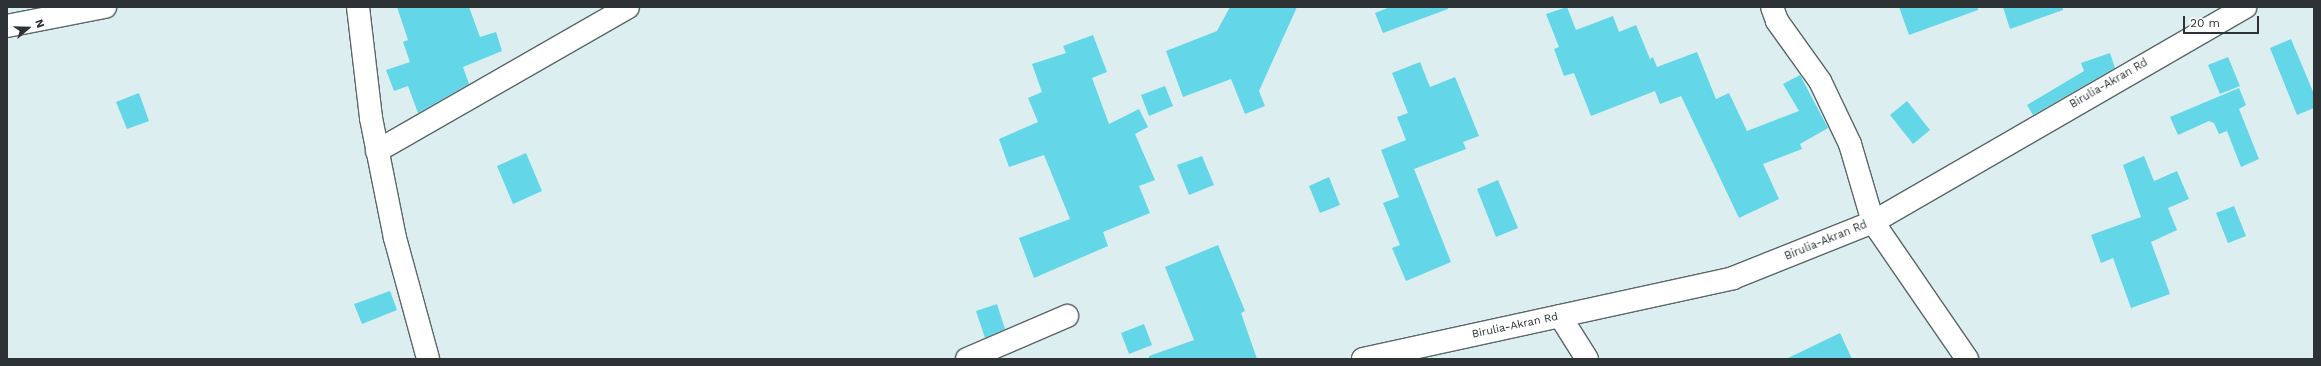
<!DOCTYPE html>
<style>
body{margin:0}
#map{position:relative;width:2321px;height:366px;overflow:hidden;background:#ddeef1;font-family:"Work Sans",sans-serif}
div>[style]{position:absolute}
.building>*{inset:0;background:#63d6e8}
.roads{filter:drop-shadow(1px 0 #596769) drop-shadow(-1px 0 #596769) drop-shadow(0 1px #596769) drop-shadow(0 -1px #596769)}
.minor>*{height:22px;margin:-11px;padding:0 11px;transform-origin:11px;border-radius:11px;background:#fff}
span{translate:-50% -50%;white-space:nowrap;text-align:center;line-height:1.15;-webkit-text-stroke:3px #fff;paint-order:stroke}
.street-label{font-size:11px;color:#2d3334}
.frame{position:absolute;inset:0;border:8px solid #2d3334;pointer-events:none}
.north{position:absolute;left:8px;top:8px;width:40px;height:40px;-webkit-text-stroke:3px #fff;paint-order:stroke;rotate:70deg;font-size:11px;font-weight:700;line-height:16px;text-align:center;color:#2d3334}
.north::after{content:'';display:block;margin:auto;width:14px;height:18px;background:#2d3334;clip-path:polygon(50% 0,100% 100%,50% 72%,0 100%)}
.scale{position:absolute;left:2183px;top:16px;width:76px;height:18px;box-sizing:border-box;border:2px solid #2d3334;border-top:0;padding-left:5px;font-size:12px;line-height:14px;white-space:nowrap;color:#2d3334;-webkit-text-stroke:3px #fff;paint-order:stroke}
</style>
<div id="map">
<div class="building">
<i style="clip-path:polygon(397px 7px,469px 7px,480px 37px,496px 32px,502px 51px,463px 67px,469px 84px,418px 113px,408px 86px,394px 91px,386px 70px,410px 62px,403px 42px,408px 40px)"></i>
<i style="clip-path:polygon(1230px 7px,1297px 7px,1259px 91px,1265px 106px,1245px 114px,1231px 79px,1183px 97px,1166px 51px,1217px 31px)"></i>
<i style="clip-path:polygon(1390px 7px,1448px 7px,1448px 9px,1383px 33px,1375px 13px)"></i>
<i style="clip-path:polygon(1567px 7px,1576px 30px,1613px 16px,1619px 32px,1636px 25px,1650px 59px,1653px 57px,1657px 67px,1697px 52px,1716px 99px,1729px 93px,1747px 131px,1799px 111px,1783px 84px,1800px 75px,1828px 128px,1800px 144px,1802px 149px,1763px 164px,1779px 199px,1739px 218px,1681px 96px,1660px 104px,1655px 91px,1591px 116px,1574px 73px,1564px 76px,1554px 49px,1559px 47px,1546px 14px)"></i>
<i style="clip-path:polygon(1899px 7px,1978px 7px,1978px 10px,1909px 35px)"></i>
<i style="clip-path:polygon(2003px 7px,2063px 7px,2063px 10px,2010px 29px)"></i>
<i style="clip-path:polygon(1093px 35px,1107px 72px,1092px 78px,1109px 124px,1139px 109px,1148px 127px,1135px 134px,1155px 180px,1139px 186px,1150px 213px,1103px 232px,1108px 246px,1034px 278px,1019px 238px,1070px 219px,1044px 155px,1009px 167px,999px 139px,1038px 122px,1028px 98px,1042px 92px,1032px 64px,1066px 53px,1063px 46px)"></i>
<i style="clip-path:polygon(2291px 39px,2314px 94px,2314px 108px,2297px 115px,2270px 48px)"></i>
<i style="clip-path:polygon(2110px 53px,2115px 68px,2033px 115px,2027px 105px,2084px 71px,2081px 63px)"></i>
<i style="clip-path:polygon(2228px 57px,2240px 86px,2220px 94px,2208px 65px)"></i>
<i style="clip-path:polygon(1420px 62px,1430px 87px,1455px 77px,1479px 136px,1463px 142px,1466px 149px,1414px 169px,1451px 262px,1406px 281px,1392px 248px,1400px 245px,1383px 203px,1399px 197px,1381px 150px,1406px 140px,1397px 117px,1408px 113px,1392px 73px)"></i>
<i style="clip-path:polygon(1165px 86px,1173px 106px,1149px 116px,1141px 95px)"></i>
<i style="clip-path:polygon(2239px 88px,2246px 105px,2239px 109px,2259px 159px,2241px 167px,2227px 131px,2219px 134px,2214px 123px,2209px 121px,2178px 135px,2170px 117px)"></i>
<i style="clip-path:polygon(139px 93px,149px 121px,127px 129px,116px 102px)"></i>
<i style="clip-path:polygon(1907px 101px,1930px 130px,1913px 144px,1890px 115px)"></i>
<i style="clip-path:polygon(526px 153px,542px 191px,513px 204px,497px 166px)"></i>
<i style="clip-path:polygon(1202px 156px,1214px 185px,1189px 195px,1177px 165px)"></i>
<i style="clip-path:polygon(2144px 156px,2154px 181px,2177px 171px,2189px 199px,2168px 208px,2177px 230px,2151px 242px,2170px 294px,2131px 308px,2113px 258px,2101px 263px,2091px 235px,2141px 217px,2123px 165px)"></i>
<i style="clip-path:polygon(1329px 177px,1340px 205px,1320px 213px,1309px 186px)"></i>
<i style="clip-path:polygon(1498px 180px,1518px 228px,1496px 237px,1477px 189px)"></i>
<i style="clip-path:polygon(2234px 206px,2246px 236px,2228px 243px,2216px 213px)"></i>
<i style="clip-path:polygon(1218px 245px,1245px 311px,1241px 313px,1257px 359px,1149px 359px,1149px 356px,1194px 340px,1165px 267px)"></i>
<i style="clip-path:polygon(390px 291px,397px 310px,362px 324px,354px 304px)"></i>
<i style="clip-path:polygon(997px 304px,1005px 329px,985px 338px,976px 311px)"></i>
<i style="clip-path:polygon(1144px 324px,1152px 345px,1129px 354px,1121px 333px)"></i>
<i style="clip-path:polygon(1840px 333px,1852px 359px,1786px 359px)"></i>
</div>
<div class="roads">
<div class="minor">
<i style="left:358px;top:7px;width:112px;rotate:83.3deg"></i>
<i style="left:371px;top:118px;width:122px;rotate:78.7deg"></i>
<i style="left:395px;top:238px;width:125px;rotate:74.7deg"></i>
<i style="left:1772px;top:7px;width:15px;rotate:70deg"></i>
<i style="left:1777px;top:21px;width:74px;rotate:54.4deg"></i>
<i style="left:1820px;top:81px;width:70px;rotate:64.5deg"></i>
<i style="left:1850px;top:144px;width:81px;rotate:73.6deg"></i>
<i style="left:1873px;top:222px;width:166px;rotate:55.5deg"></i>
<i style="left:7px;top:26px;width:100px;rotate:-11deg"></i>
<i style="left:377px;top:151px;width:289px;rotate:-29.8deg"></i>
<i style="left:1560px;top:316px;width:51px;rotate:57.9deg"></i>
<i style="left:967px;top:359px;width:109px;rotate:-23.3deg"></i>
<i style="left:1363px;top:359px;width:379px;rotate:-12.3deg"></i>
<i style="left:1733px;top:278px;width:151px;rotate:-21.8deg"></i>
<i style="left:1873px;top:222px;width:430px;rotate:-30deg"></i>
</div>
</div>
<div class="street-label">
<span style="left:2109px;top:84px;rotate:-30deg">Birulia-Akran Rd</span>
<span style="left:1826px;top:241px;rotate:-22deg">Birulia-Akran Rd</span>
<span style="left:1515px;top:326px;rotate:-12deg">Birulia-Akran Rd</span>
</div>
<div class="frame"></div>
<div class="north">N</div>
<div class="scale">20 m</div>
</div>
